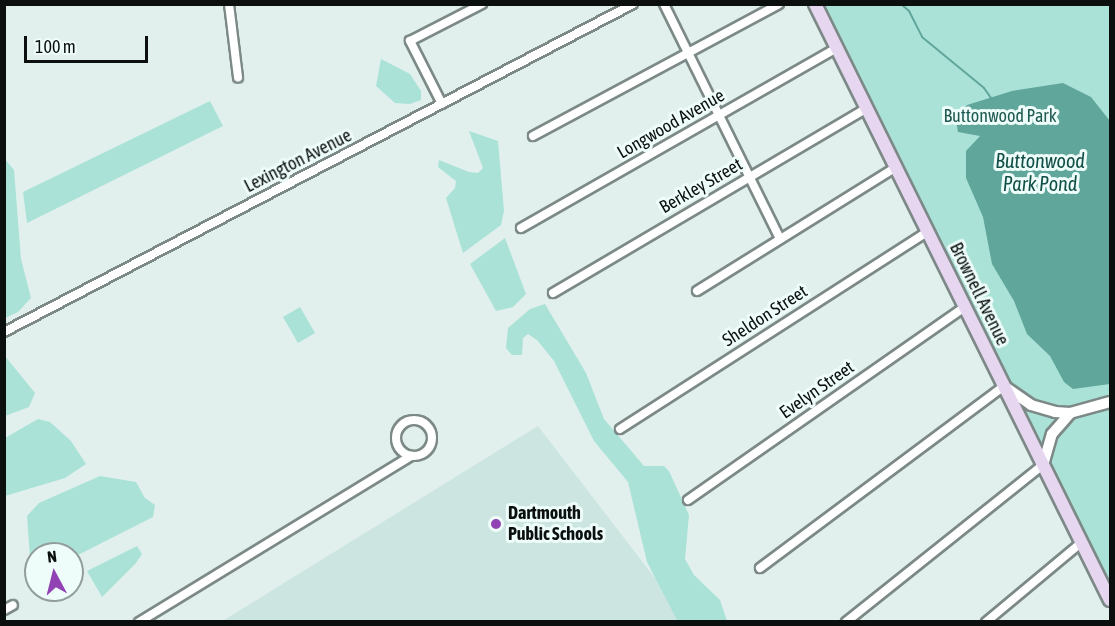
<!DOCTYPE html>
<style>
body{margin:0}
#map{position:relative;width:1115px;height:626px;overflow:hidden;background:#e1f0ed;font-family:"Asap Condensed",sans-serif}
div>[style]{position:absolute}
.built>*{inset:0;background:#cde5e1}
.green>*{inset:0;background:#aae2d8}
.water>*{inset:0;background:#61a69b}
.stream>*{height:2px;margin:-1px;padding:0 1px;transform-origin:1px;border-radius:1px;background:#61a69b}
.roads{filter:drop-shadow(2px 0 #7c8987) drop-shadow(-2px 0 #7c8987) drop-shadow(0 2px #7c8987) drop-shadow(0 -2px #7c8987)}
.minor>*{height:8px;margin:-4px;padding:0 4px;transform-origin:4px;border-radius:4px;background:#fff}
.minor>.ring{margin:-4px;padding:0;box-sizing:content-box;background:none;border:8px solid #fff;border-radius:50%}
.tertiary>*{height:10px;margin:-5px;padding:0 5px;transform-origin:5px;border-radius:5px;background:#fff}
.secondary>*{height:12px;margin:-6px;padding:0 6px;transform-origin:6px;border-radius:6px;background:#e7d6ef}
.dots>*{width:16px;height:16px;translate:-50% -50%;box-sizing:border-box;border:3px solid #eefdfa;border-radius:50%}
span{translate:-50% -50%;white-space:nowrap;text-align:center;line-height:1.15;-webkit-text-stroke:6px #eefdfa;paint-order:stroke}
.park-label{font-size:18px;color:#205a52}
.street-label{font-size:18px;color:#0b100f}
.poi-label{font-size:18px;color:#0b100f;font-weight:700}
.left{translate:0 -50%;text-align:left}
.water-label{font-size:20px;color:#124f47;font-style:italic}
.frame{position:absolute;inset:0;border:6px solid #0b100f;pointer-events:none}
.north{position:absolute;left:24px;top:542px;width:60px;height:60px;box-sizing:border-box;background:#eefdfa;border:2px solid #939e9c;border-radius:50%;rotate:353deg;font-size:16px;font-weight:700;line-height:24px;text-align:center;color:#0b100f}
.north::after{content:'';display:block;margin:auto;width:21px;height:27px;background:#9143b4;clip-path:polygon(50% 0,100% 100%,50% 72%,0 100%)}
.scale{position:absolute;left:24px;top:36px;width:124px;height:27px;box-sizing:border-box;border:3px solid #0b100f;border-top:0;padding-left:8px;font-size:18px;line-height:21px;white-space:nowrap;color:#0b100f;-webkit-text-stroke:4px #eefdfa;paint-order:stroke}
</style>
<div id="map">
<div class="built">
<i style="clip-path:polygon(538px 426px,688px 621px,221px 622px)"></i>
</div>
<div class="green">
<i style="clip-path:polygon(821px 5px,1110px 5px,1110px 589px)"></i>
<i style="clip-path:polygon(381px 59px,410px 74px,421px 91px,421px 100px,410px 104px,395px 103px,376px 86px)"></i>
<i style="clip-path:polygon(210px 101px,223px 126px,27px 223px,23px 192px)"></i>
<i style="clip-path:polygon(469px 131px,498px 141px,504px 211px,501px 225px,463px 253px,446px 198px,455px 188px,456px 181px,438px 167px,439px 160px,469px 172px,478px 173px,483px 168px)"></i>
<i style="clip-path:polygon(5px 159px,14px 170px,21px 259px,31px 298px,18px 312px,5px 318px)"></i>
<i style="clip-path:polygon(505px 238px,526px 294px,513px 307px,496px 311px,470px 264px)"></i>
<i style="clip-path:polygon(545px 304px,586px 373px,604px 419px,644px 466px,664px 466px,669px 471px,689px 515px,685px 559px,694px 575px,720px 600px,727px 621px,677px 620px,647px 562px,628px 482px,594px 441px,554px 361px,537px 340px,528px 334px,523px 338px,522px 355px,512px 355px,506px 348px,508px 328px,530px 309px)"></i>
<i style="clip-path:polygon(300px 307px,315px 333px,298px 343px,283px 317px)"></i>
<i style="clip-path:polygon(5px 356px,35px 393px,29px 407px,5px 416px)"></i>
<i style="clip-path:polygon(38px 419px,50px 422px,71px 441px,86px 464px,65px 478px,5px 496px,5px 438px)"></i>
<i style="clip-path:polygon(100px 476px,136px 482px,145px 498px,155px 505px,153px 517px,72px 558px,72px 554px,36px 554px,36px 575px,31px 572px,27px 516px,39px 503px)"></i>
<i style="clip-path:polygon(137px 546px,142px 554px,136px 563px,102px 597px,87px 571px)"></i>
</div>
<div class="water">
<i style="clip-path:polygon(1063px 83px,1091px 97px,1110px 121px,1110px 384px,1073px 389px,1064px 382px,1050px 356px,1027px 334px,1014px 301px,992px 264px,983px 217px,966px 178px,966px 151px,980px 136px,958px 132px,956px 120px,967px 105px,1012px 91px)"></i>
</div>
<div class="stream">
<i style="left:901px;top:4px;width:11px;rotate:41deg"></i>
<i style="left:909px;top:11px;width:29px;rotate:63deg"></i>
<i style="left:922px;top:37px;width:80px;rotate:39.4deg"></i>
<i style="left:984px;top:88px;width:16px;rotate:55deg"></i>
</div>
<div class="roads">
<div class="minor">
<i style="left:229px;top:4px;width:74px;rotate:83deg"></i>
<i style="left:664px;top:4px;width:262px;rotate:63.7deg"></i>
<i style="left:442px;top:104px;width:71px;rotate:-116.9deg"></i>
<i style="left:410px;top:41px;width:81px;rotate:-27.2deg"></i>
<i style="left:533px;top:136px;width:279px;rotate:-28.2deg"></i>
<i style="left:521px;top:228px;width:364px;rotate:-29.7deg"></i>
<i style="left:697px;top:291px;width:234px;rotate:-31.9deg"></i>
<i style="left:553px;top:293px;width:364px;rotate:-30.5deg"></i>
<i style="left:4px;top:332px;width:709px;rotate:-27.54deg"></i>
<i class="ring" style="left:396px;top:420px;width:28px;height:28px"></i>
<i style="left:620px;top:429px;width:366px;rotate:-32.7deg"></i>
<i style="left:688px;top:500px;width:338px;rotate:-34.9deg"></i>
<i style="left:760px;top:568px;width:304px;rotate:-36.7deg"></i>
<i style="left:4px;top:610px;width:10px;rotate:-29deg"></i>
<i style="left:139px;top:622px;width:319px;rotate:-31.4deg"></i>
<i style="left:846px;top:622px;width:252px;rotate:-38.6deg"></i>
<i style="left:986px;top:622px;width:125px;rotate:-39.8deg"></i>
</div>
<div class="tertiary">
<i style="left:1004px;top:386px;width:33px;rotate:35deg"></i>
<i style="left:1031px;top:405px;width:25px;rotate:16deg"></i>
<i style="left:1055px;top:412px;width:15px;rotate:4deg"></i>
<i style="left:1070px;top:413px;width:41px;rotate:-15.4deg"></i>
<i style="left:1043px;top:465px;width:32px;rotate:-74deg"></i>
<i style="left:1052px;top:434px;width:28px;rotate:-49deg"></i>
</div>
<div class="secondary">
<i style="left:815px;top:4px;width:665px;rotate:63.67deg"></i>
</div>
</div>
<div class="dots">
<i style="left:496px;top:524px;background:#9143b4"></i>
</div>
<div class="park-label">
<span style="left:1000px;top:116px">Buttonwood Park</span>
</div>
<div class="street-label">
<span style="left:671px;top:124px;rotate:-30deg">Longwood Avenue</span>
<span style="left:298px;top:161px;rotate:-27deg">Lexington Avenue</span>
<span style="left:701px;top:186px;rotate:-30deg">Berkley Street</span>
<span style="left:979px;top:294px;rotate:64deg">Brownell Avenue</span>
<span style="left:765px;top:316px;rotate:-33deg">Sheldon Street</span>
<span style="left:817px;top:390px;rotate:-35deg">Evelyn Street</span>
</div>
<div class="poi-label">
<span class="left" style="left:508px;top:524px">Dartmouth<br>Public Schools</span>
</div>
<div class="water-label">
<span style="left:1040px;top:172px">Buttonwood<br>Park Pond</span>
</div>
<div class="frame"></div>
<div class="north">N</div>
<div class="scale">100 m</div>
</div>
